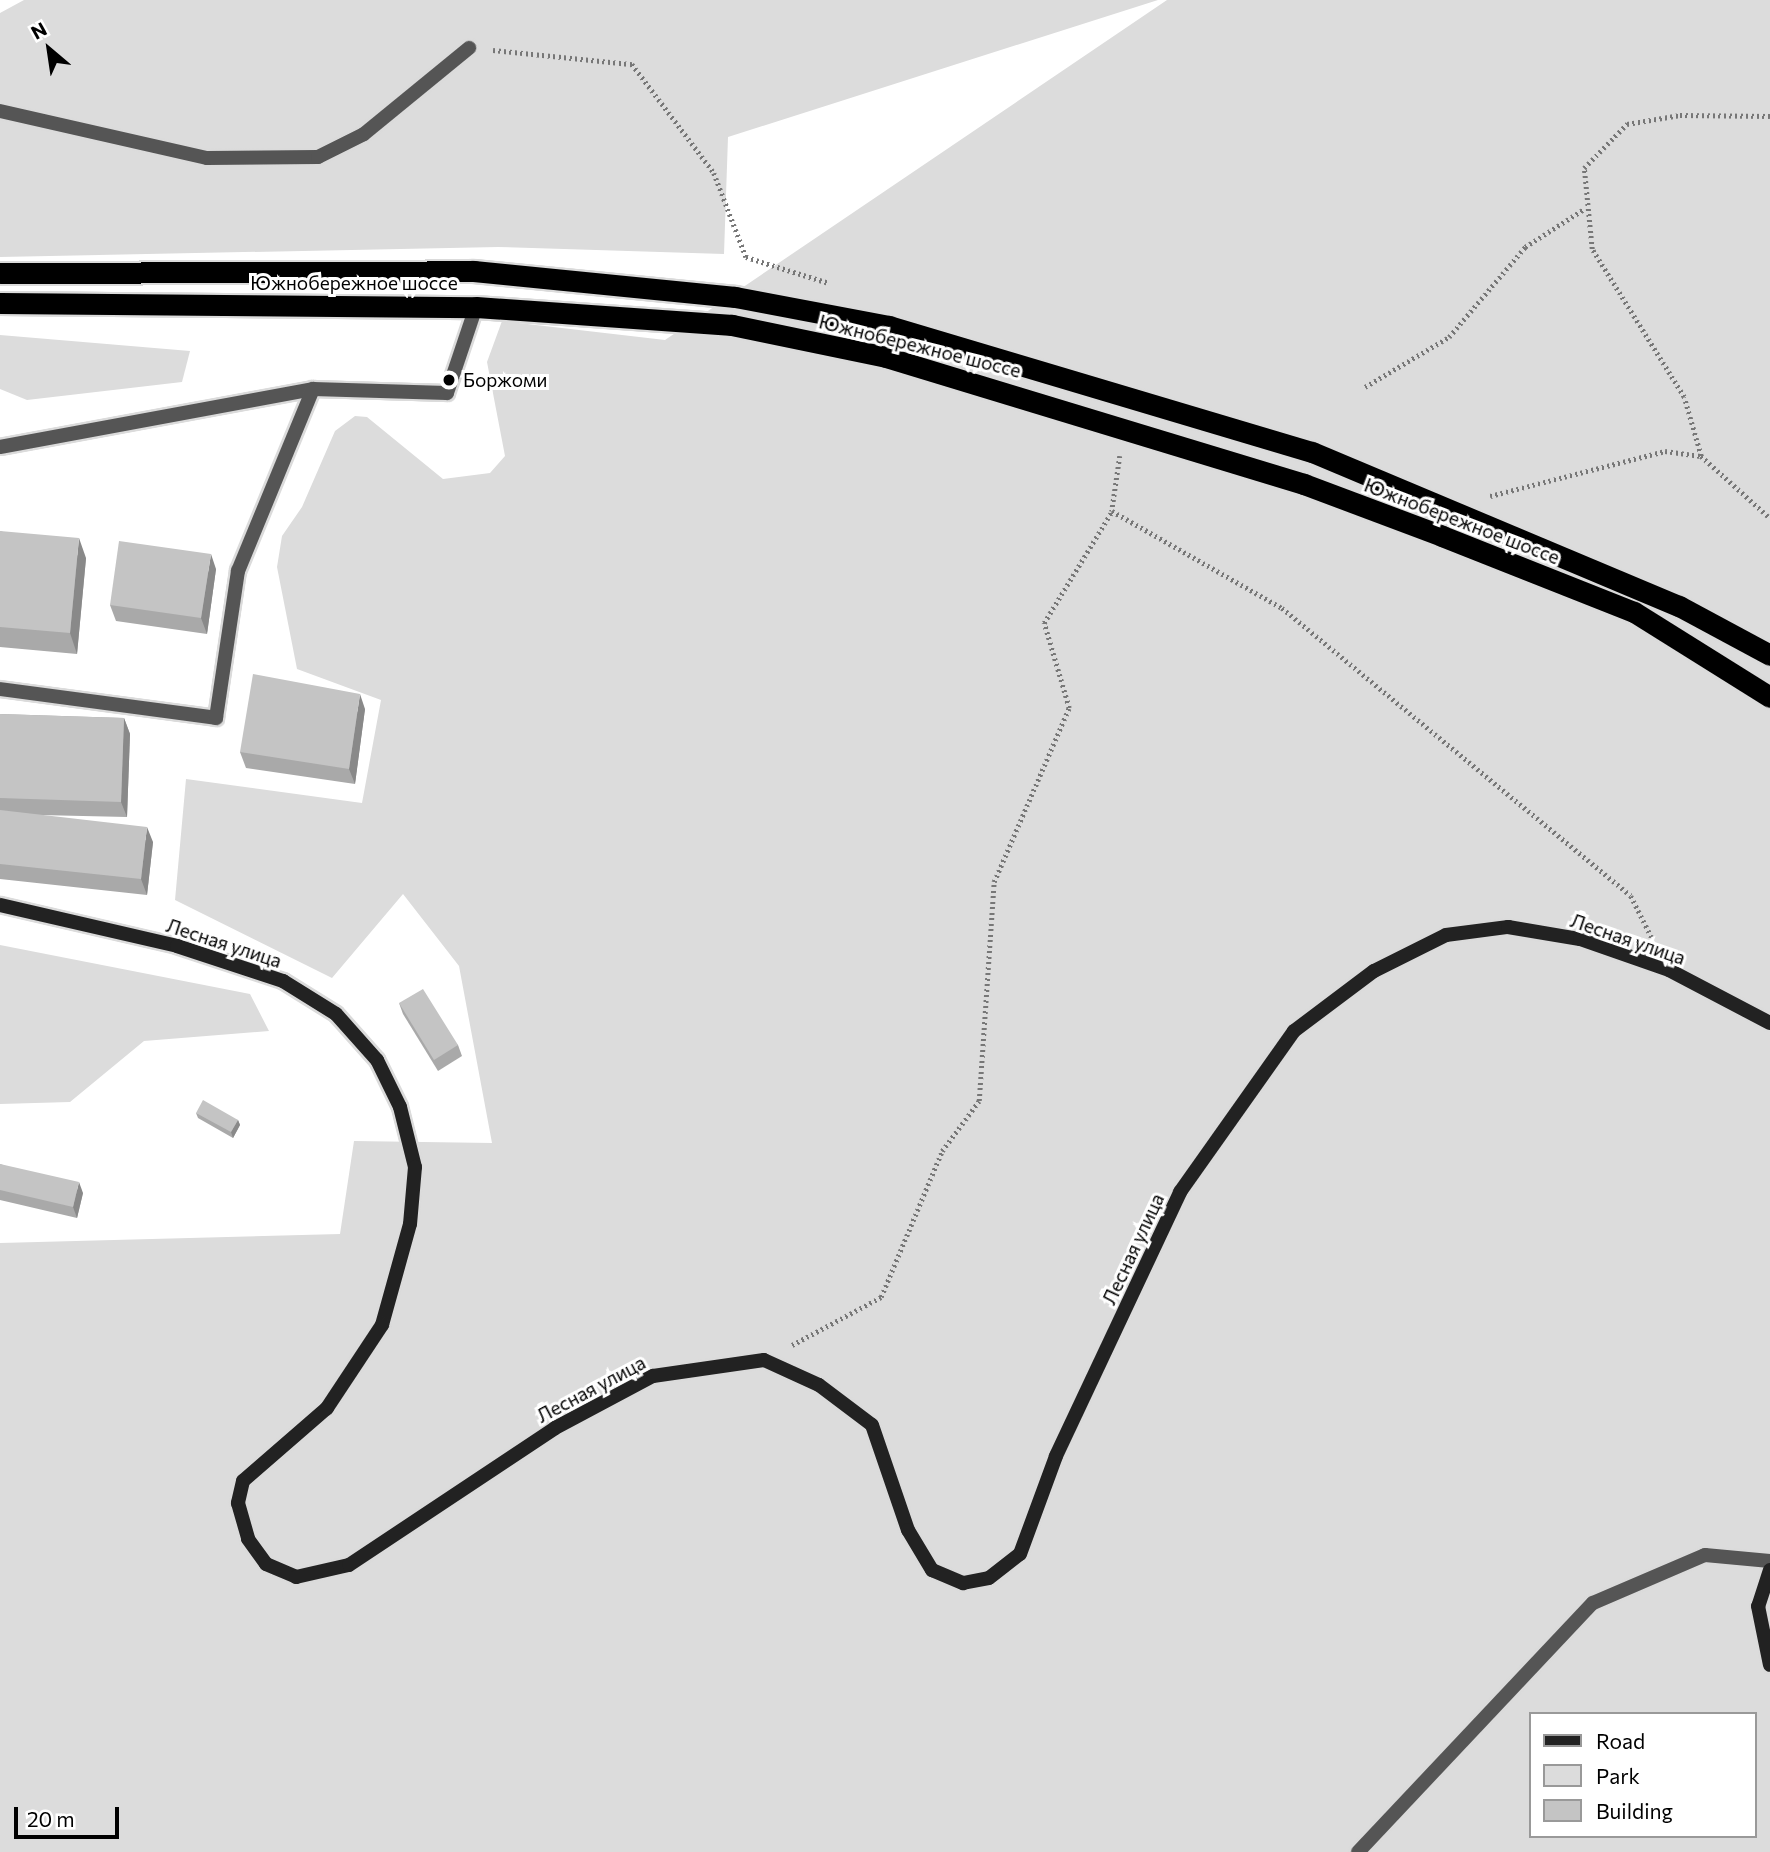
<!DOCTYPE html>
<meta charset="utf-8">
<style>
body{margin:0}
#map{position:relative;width:1770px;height:1852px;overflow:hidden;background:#fff;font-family:Commissioner,sans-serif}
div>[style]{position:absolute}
.green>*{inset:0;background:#dcdcdc}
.path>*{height:4.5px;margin-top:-2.25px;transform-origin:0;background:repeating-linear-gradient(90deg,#777 0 2px,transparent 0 5.5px)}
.roads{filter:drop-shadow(2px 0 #dbdbdb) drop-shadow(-2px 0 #dbdbdb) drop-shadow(0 2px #dbdbdb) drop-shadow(0 -2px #dbdbdb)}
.lane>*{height:14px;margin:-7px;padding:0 7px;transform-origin:7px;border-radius:7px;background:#555}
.street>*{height:14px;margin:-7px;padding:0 7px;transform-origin:7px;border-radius:7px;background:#555}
.secondary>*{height:14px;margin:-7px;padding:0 7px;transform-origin:7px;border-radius:7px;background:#222}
.highway>*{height:21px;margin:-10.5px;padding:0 10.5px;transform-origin:10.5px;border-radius:10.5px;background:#000}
.wall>*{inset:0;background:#a9a9a9}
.shaded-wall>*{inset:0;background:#898989}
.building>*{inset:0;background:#c4c4c4}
.dots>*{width:19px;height:19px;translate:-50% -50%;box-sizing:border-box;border:4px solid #fff;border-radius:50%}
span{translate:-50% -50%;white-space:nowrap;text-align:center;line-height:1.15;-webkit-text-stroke:6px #fff;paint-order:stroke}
.street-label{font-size:19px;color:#000}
.poi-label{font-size:19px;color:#000}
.left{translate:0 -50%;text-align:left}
.legend{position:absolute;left:1529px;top:1712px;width:228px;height:126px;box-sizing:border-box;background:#fff;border:2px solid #999;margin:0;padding:9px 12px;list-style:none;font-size:21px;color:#000}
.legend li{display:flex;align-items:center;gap:14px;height:35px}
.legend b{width:35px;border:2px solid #999}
.north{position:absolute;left:14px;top:14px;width:70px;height:70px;-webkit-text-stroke:5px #fff;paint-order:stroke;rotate:331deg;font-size:19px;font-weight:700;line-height:28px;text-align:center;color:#000}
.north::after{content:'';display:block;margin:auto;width:24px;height:32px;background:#000;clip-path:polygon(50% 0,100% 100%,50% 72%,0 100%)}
.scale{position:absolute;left:14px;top:1807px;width:105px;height:32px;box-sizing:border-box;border:4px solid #000;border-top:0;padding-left:9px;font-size:21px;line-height:24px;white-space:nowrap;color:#000;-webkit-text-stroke:5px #fff;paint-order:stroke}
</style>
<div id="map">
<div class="green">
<i style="clip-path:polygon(24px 0,1158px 0,728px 137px,724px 254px,498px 247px,0 257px,0 13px)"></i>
<i style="clip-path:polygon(evenodd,1167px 0,1770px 0,1770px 1852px,0 1852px,0 1243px,340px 1234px,354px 1141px,492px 1143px,459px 966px,403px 894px,332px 978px,175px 900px,186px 779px,362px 803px,381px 700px,297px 669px,277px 567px,282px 536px,302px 507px,335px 431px,355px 416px,367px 417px,443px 479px,490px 473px,505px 456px,487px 362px,502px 321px,665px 340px,1167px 0,1530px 1714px,1754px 1714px,1754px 1836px,1530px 1836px,1530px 1714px)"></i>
<i style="clip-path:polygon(0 335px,190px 351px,182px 382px,27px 400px,0 389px)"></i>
<i style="clip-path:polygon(0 945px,250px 994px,269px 1031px,144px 1041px,70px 1102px,0 1104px)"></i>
</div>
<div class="path">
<i style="left:493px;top:50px;width:140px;rotate:5.8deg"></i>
<i style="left:632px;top:64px;width:136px;rotate:53deg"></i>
<i style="left:714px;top:173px;width:90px;rotate:69.1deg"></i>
<i style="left:746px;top:257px;width:87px;rotate:17.4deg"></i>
<i style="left:1365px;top:387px;width:98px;rotate:-30.8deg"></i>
<i style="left:1449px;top:337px;width:118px;rotate:-49.8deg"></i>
<i style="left:1525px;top:247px;width:70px;rotate:-32.8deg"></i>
<i style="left:1120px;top:456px;width:56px;rotate:98.3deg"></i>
<i style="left:1112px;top:511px;width:196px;rotate:29.7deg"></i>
<i style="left:1282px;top:608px;width:452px;rotate:39.5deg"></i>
<i style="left:1631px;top:896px;width:47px;rotate:63.4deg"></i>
<i style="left:1701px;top:456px;width:61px;rotate:-106.1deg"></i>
<i style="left:1684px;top:397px;width:174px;rotate:-121.9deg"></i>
<i style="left:1592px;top:249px;width:81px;rotate:-95.6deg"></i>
<i style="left:1584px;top:168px;width:62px;rotate:-45.7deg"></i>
<i style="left:1627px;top:124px;width:54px;rotate:-9.6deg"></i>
<i style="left:1680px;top:115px;width:90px;rotate:0.6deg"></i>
<i style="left:1490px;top:496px;width:181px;rotate:-14.4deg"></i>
<i style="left:1665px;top:451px;width:36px;rotate:8deg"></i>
<i style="left:1701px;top:456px;width:93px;rotate:41.9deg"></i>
<i style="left:792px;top:1345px;width:101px;rotate:-28.3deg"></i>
<i style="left:881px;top:1297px;width:158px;rotate:-67.3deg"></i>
<i style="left:942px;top:1151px;width:62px;rotate:-53.5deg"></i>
<i style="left:979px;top:1101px;width:220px;rotate:-86.1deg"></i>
<i style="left:994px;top:882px;width:189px;rotate:-66.7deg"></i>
<i style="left:1069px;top:708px;width:89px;rotate:-106.4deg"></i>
<i style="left:1044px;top:623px;width:131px;rotate:-58.7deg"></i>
</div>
<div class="roads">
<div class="lane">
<i style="left:0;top:111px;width:212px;rotate:12.8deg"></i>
<i style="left:207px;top:158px;width:111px;rotate:-0.5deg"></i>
<i style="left:318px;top:157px;width:51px;rotate:-26.6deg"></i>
<i style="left:364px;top:134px;width:136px;rotate:-39.3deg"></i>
<i style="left:0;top:447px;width:318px;rotate:-10.5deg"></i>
<i style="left:313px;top:389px;width:134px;rotate:1.7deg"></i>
<i style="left:447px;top:393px;width:91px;rotate:-71.4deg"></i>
<i style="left:0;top:689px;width:218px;rotate:7.6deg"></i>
<i style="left:216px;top:718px;width:149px;rotate:-81.5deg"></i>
<i style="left:238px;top:571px;width:197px;rotate:-67.6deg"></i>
</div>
<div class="street">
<i style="left:1358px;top:1852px;width:342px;rotate:-46.7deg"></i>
<i style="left:1593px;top:1603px;width:122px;rotate:-23.2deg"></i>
<i style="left:1705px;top:1555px;width:65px;rotate:5.3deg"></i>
</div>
<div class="secondary">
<i style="left:0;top:905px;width:182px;rotate:13deg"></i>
<i style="left:177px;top:946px;width:112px;rotate:18.3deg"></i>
<i style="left:283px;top:981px;width:62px;rotate:31.9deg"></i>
<i style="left:336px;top:1014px;width:62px;rotate:48.3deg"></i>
<i style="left:377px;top:1060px;width:52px;rotate:63.9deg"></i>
<i style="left:400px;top:1107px;width:62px;rotate:76deg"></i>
<i style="left:415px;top:1167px;width:57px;rotate:95deg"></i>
<i style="left:410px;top:1224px;width:105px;rotate:105.5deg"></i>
<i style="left:382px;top:1325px;width:100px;rotate:123.5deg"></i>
<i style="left:327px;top:1408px;width:111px;rotate:139deg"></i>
<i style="left:243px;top:1481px;width:23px;rotate:103deg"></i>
<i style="left:238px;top:1503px;width:37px;rotate:74deg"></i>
<i style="left:248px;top:1539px;width:31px;rotate:54deg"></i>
<i style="left:266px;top:1564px;width:33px;rotate:23deg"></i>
<i style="left:296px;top:1577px;width:54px;rotate:-12.8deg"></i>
<i style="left:349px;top:1565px;width:247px;rotate:-33.6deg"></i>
<i style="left:555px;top:1428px;width:111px;rotate:-28deg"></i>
<i style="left:653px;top:1376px;width:112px;rotate:-8.2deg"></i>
<i style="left:764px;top:1360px;width:60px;rotate:24.4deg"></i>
<i style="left:819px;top:1385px;width:66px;rotate:37deg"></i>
<i style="left:872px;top:1425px;width:111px;rotate:71.1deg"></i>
<i style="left:908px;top:1530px;width:47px;rotate:59deg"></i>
<i style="left:932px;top:1570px;width:34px;rotate:23deg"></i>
<i style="left:963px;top:1583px;width:26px;rotate:-11deg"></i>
<i style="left:989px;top:1578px;width:39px;rotate:-38deg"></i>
<i style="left:1020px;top:1554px;width:104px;rotate:-69.8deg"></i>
<i style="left:1056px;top:1456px;width:292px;rotate:-64.8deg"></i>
<i style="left:1180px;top:1192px;width:197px;rotate:-54.7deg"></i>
<i style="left:1294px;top:1031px;width:100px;rotate:-36.9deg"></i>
<i style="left:1374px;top:971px;width:80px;rotate:-26.6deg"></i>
<i style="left:1446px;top:935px;width:63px;rotate:-7.4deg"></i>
<i style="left:1508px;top:927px;width:73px;rotate:9.5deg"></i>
<i style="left:1580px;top:939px;width:94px;rotate:19.2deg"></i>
<i style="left:1669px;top:970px;width:114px;rotate:27.7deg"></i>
<i style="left:1770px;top:1570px;width:38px;rotate:108deg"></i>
<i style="left:1758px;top:1606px;width:60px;rotate:78.5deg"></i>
</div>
<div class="highway">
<i style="left:0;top:273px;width:474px;rotate:-0.2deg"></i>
<i style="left:474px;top:271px;width:262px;rotate:5.7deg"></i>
<i style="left:735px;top:297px;width:157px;rotate:10.7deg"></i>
<i style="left:889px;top:326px;width:441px;rotate:16.6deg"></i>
<i style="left:1312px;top:452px;width:398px;rotate:22.8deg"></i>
<i style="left:1679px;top:606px;width:103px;rotate:28.3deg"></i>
<i style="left:0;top:303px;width:476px;rotate:0.5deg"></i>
<i style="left:476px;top:307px;width:257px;rotate:4deg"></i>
<i style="left:732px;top:325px;width:157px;rotate:11.7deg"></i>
<i style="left:886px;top:357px;width:437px;rotate:16.9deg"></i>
<i style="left:1304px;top:484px;width:147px;rotate:20.6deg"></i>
<i style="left:1442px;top:536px;width:206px;rotate:21.6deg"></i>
<i style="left:1634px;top:612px;width:160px;rotate:32deg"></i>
</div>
</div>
<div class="wall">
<i style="clip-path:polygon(0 531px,86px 558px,77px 654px,0 647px)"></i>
<i style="clip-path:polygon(216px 569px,207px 634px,116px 621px,110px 605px)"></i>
<i style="clip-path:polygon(365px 709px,355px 784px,246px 768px,240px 752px)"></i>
<i style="clip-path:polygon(0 714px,124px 718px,130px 734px,127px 817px,39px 815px,153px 842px,147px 895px,0 879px)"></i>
<i style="clip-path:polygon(399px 1003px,458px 1045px,462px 1056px,438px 1071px,403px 1014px)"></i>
<i style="clip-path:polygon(196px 1113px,238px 1120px,240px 1125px,233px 1138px,198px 1118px)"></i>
<i style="clip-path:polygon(0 1164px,83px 1193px,77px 1218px,0 1200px)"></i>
</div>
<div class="shaded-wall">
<i style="clip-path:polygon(79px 538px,86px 558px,77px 654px,70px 633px)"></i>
<i style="clip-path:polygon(211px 554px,216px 569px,207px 634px,201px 618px)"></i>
<i style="clip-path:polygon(360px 694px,365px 709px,355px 784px,349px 769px)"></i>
<i style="clip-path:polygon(124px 718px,130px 734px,127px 817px,121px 802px)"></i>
<i style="clip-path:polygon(147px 827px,153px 842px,147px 895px,141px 879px)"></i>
<i style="clip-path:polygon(238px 1120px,240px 1125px,233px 1138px,231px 1132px)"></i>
<i style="clip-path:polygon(79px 1182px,83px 1193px,77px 1218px,73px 1207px)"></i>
</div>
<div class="building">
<i style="clip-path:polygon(0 531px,79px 538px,70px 633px,0 627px)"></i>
<i style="clip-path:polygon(119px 541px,211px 554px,201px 618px,110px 605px)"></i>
<i style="clip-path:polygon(253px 674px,360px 694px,349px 769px,240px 752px)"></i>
<i style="clip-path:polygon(0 714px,124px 718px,121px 802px,0 798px)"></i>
<i style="clip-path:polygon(0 810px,147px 827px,141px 879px,0 864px)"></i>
<i style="clip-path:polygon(423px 989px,458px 1045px,434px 1060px,399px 1003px)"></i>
<i style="clip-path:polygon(203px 1100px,238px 1120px,231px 1132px,196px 1113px)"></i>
<i style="clip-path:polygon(0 1164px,79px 1182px,73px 1207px,0 1190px)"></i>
</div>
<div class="dots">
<i style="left:449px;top:380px;background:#000"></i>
</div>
<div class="street-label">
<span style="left:354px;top:283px">Южнобережное шоссе</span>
<span style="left:920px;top:346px;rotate:14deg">Южнобережное шоссе</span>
<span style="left:1462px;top:521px;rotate:21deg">Южнобережное шоссе</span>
<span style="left:1628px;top:939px;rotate:19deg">Лесная улица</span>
<span style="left:224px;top:943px;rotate:18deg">Лесная улица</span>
<span style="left:1133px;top:1249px;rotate:-65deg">Лесная улица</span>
<span style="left:591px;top:1389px;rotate:-28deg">Лесная улица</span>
</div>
<div class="poi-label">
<span class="left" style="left:463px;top:380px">Боржоми</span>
</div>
<ul class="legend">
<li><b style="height:9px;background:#222"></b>Road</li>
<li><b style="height:19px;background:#dcdcdc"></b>Park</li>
<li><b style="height:19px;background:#c4c4c4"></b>Building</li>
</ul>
<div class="north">N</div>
<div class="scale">20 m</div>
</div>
